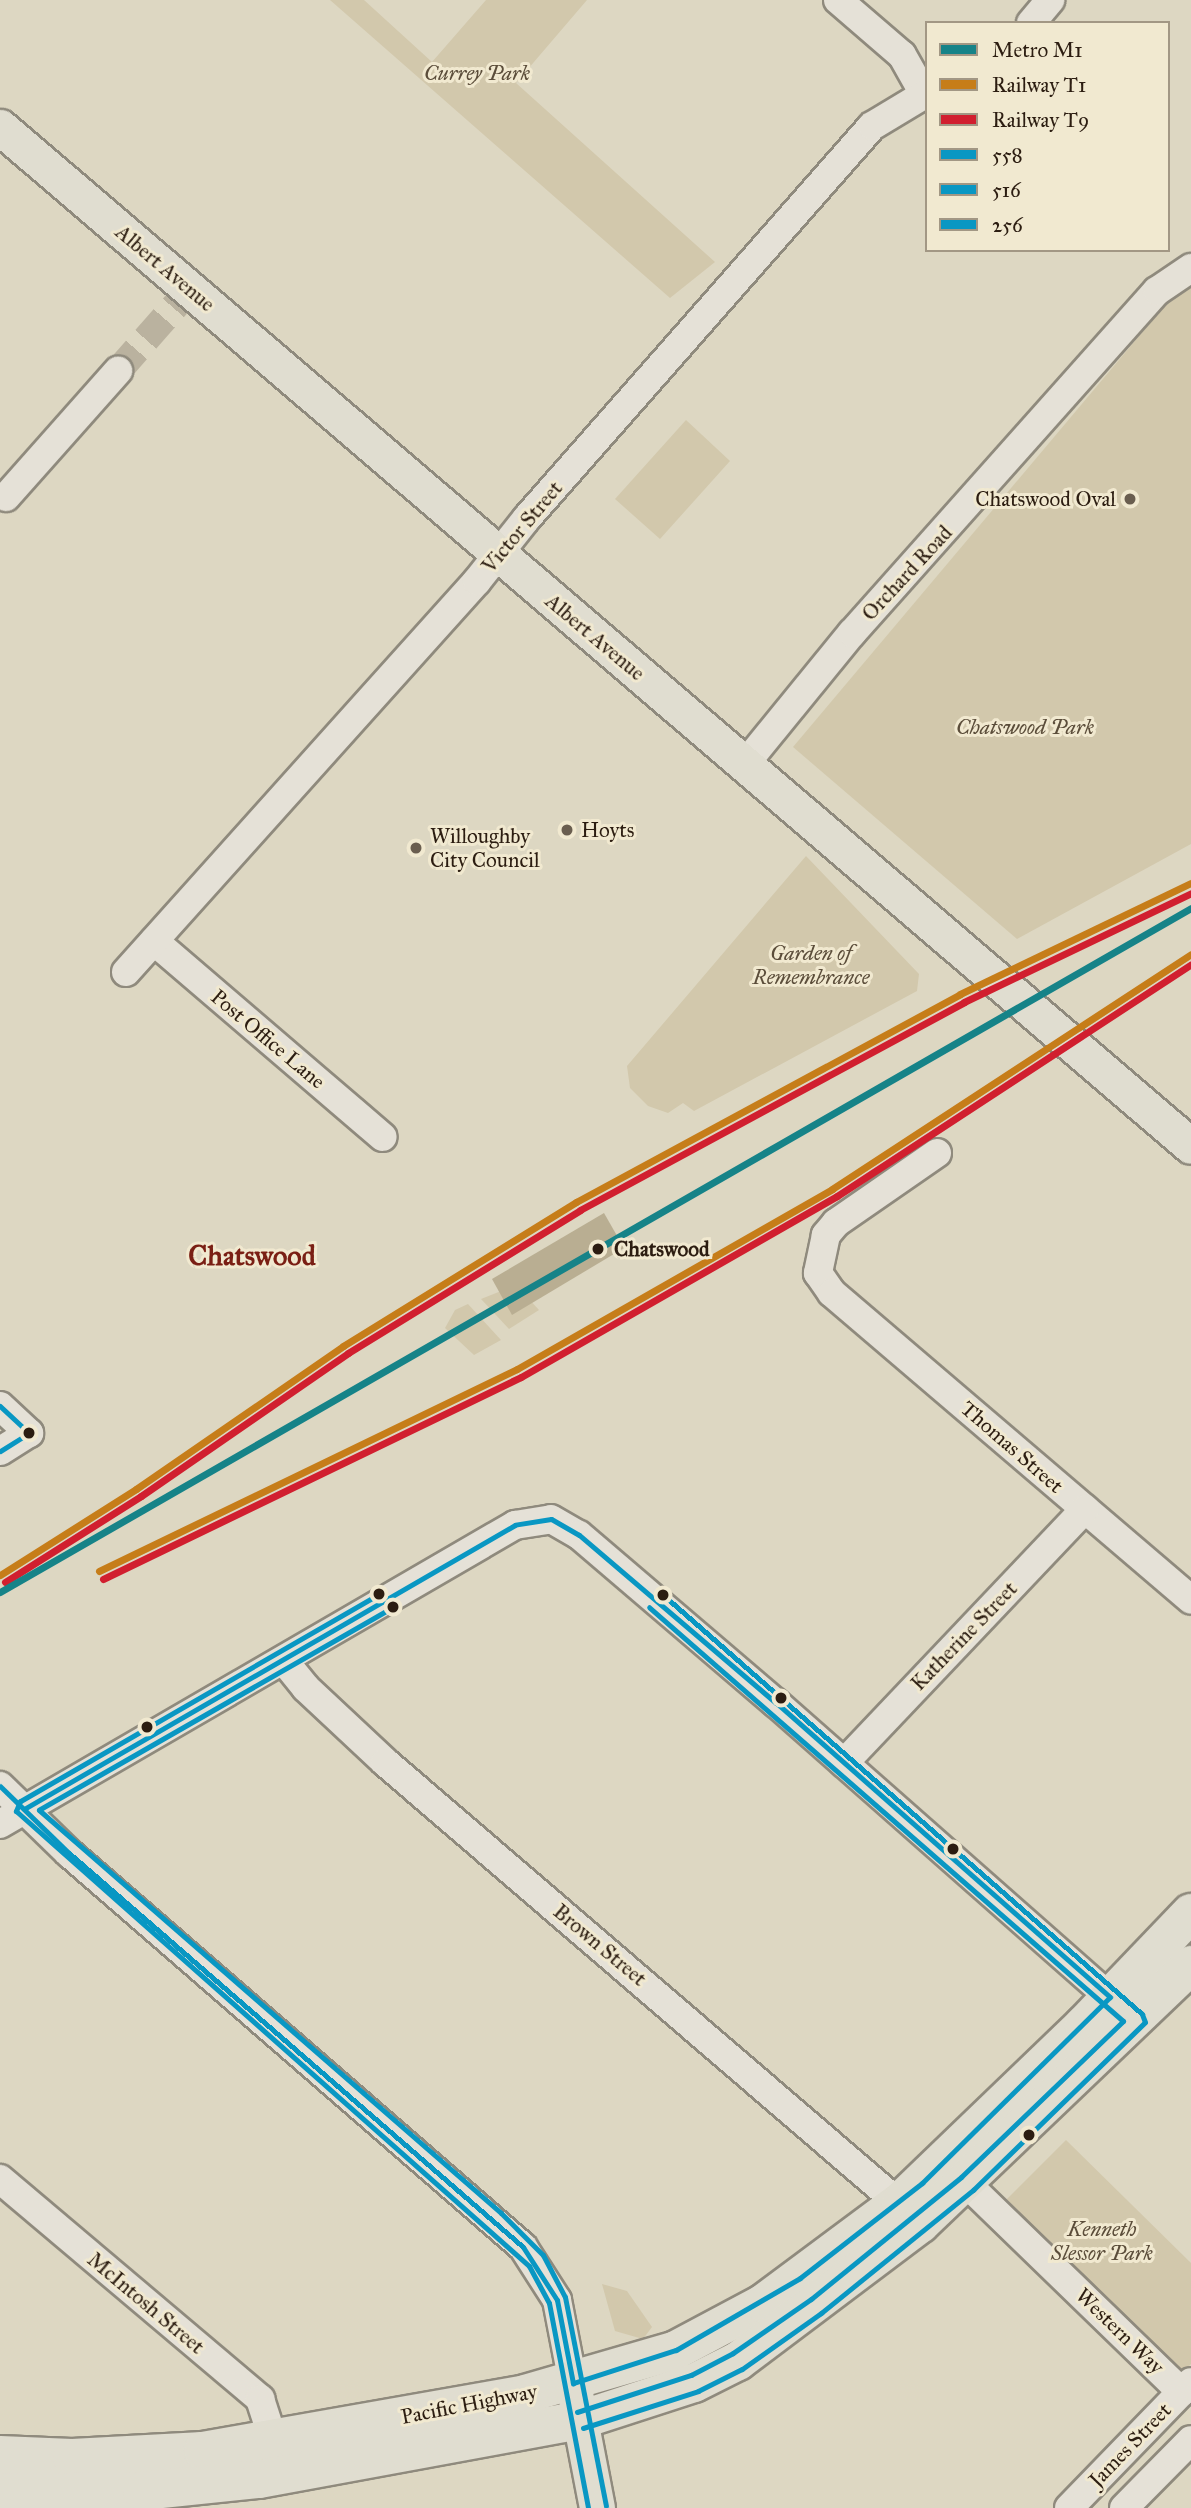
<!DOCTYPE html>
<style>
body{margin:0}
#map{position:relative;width:1191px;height:2508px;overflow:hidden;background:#ddd7c2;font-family:"IM FELL Great Primer",serif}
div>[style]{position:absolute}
.green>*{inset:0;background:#d2c8ac}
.water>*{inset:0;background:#b9ae92}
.minor-tunnel>*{height:28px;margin-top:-14px;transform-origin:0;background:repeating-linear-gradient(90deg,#bab29f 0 28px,transparent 0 42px)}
.roads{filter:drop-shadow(2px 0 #8f8a7d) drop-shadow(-2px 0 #8f8a7d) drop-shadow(0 2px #8f8a7d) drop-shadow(0 -2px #8f8a7d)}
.minor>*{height:28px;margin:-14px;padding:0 14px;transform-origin:14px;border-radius:14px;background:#e5e1d7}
.major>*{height:35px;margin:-17.5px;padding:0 17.5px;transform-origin:17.5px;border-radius:17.5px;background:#e0ddd0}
.highway>*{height:38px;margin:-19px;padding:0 19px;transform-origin:19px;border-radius:19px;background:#e0ddd0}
.bus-1>*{height:5px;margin:-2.5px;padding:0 2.5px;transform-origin:2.5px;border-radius:2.5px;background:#0997c3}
.bus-2>*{height:5px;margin:-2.5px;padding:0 2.5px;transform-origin:2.5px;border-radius:2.5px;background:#0997c3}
.bus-3>*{height:5px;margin:-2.5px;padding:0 2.5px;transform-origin:2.5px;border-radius:2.5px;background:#0997c3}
.rail-1>*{height:7px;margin:-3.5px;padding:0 3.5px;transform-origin:3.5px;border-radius:3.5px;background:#c67d19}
.rail-2>*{height:7px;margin:-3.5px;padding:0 3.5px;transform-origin:3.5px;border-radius:3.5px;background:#d11f2f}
.metro-1>*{height:7px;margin:-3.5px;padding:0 3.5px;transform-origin:3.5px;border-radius:3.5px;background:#168388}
.dots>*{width:19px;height:19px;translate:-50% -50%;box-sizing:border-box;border:4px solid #f1e9d0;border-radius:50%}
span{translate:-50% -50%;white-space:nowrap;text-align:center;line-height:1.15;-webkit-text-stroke:6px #f1e9d0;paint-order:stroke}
.park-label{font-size:21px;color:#5b4d3a;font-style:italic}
.street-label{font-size:21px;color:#2c1d11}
.poi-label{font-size:21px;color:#2c1d11}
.right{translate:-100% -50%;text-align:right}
.left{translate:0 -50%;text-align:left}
.stop-label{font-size:21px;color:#2c1d11;font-weight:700}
.district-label{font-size:28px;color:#7a1f14;font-weight:700}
.legend{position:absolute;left:925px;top:21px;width:245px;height:231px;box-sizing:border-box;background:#f1e9d0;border:2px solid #a29784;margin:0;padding:9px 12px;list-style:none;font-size:21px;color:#2c1d11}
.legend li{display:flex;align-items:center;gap:14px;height:35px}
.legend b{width:35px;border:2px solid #a29784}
</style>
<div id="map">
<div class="green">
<i style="clip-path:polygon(330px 0,364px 0,432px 62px,486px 0,587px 0,516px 83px,715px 262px,670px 298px)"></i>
<i style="clip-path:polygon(1191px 286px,1191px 844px,1017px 939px,793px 747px,1177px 291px)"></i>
<i style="clip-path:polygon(686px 420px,730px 461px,660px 539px,615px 499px)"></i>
<i style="clip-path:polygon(806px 856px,919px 974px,917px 991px,694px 1111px,683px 1103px,668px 1113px,648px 1106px,630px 1088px,627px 1066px)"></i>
<i style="clip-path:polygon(516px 1285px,539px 1310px,509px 1329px,481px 1299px)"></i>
<i style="clip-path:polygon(468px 1304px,501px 1340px,474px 1355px,445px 1328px,455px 1310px)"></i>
<i style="clip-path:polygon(1066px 2140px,1191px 2263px,1191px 2364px,1176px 2379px,1000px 2206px)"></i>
<i style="clip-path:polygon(602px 2284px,627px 2291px,652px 2327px,643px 2339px,615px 2331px)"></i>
</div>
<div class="water">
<i style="clip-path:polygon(604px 1213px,624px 1248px,512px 1315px,492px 1279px)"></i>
</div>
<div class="minor-tunnel">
<i style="left:118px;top:371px;width:109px;rotate:-48.7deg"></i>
</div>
<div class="roads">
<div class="minor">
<i style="left:838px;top:0;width:84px;rotate:40.7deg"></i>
<i style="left:902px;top:55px;width:45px;rotate:60.6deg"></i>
<i style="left:1031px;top:23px;width:30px;rotate:-50deg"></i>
<i style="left:6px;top:497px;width:169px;rotate:-48.4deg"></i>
<i style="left:745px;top:764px;width:169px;rotate:-50.8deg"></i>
<i style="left:852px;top:633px;width:458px;rotate:-48.3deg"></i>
<i style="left:1157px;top:291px;width:41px;rotate:-34.1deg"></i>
<i style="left:154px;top:941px;width:301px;rotate:40.6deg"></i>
<i style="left:126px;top:972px;width:525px;rotate:-48.09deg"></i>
<i style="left:477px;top:581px;width:80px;rotate:-51.6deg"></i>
<i style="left:527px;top:518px;width:522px;rotate:-48.65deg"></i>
<i style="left:872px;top:126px;width:64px;rotate:-31deg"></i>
<i style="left:937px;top:1153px;width:123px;rotate:145.3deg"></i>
<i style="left:836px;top:1223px;width:16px;rotate:130deg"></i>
<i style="left:826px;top:1235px;width:39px;rotate:102deg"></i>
<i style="left:818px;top:1273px;width:24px;rotate:55deg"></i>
<i style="left:832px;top:1293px;width:472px;rotate:40.5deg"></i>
<i style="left:0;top:1406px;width:40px;rotate:43deg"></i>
<i style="left:29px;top:1433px;width:34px;rotate:148deg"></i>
<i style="left:285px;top:1662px;width:33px;rotate:51deg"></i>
<i style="left:306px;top:1688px;width:108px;rotate:43.1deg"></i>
<i style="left:385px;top:1762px;width:694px;rotate:40.67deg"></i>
<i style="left:844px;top:1763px;width:350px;rotate:-46.5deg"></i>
<i style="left:0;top:1786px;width:96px;rotate:44.2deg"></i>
<i style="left:69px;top:1853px;width:601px;rotate:40.95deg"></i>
<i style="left:523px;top:2247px;width:63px;rotate:57.3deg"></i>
<i style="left:557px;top:2300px;width:85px;rotate:79.1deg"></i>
<i style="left:0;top:1824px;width:596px;rotate:-30.14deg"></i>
<i style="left:515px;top:1525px;width:36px;rotate:-9deg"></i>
<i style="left:551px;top:1519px;width:32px;rotate:30deg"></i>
<i style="left:579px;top:1535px;width:259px;rotate:40.5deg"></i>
<i style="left:776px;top:1703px;width:463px;rotate:41.4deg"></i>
<i style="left:0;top:2179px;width:341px;rotate:40.2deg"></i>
<i style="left:260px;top:2399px;width:42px;rotate:72deg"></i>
<i style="left:967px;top:2184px;width:299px;rotate:44.1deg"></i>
<i style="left:1069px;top:2508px;width:175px;rotate:-45.9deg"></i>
<i style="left:1124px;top:2508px;width:95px;rotate:-45.4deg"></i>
</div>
<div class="major">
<i style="left:0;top:127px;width:1567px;rotate:40.55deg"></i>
<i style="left:573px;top:2383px;width:127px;rotate:79.1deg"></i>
</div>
<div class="highway">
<i style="left:0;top:2455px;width:72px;rotate:2.4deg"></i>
<i style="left:72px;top:2458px;width:131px;rotate:-3.1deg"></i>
<i style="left:203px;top:2451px;width:327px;rotate:-10deg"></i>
<i style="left:525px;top:2394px;width:157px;rotate:-16.2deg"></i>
<i style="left:676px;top:2350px;width:100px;rotate:-28.1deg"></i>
<i style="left:764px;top:2303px;width:171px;rotate:-36.7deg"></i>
<i style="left:901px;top:2201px;width:254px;rotate:-43.9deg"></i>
<i style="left:1084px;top:2025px;width:155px;rotate:-46.3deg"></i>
<i style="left:0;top:2493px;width:142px;rotate:-0.8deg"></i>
<i style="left:142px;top:2491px;width:118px;rotate:-5.9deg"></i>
<i style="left:259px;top:2479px;width:326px;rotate:-10.4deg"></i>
<i style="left:580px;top:2420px;width:120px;rotate:-18deg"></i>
<i style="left:694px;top:2383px;width:49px;rotate:-26.6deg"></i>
<i style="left:738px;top:2361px;width:228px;rotate:-37deg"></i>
<i style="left:920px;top:2224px;width:375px;rotate:-43.7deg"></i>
</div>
</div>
<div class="bus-1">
<i style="left:0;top:1406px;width:40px;rotate:43deg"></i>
<i style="left:29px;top:1433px;width:34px;rotate:148deg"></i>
<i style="left:0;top:1786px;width:96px;rotate:44.2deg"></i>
<i style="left:69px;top:1853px;width:601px;rotate:40.95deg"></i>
<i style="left:523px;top:2247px;width:63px;rotate:57.3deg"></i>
<i style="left:557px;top:2300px;width:85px;rotate:79.1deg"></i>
<i style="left:573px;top:2383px;width:108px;rotate:-17.8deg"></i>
<i style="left:676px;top:2350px;width:143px;rotate:-30.1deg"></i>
<i style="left:800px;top:2278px;width:155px;rotate:-37.9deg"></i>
<i style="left:922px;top:2183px;width:264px;rotate:-44.7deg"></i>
<i style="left:1110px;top:1997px;width:445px;rotate:-138.6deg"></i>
<i style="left:776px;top:1703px;width:259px;rotate:-139.5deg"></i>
<i style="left:579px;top:1535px;width:32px;rotate:-150deg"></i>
<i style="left:551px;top:1519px;width:36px;rotate:171deg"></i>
<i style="left:515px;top:1525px;width:567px;rotate:149.95deg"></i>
</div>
<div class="bus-2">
<i style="left:379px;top:1594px;width:414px;rotate:150deg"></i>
<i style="left:20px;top:1801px;width:11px;rotate:112deg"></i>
<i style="left:16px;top:1811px;width:686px;rotate:41.57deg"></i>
<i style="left:529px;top:2266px;width:42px;rotate:61.6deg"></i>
<i style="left:549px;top:2303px;width:209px;rotate:79.2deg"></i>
<i style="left:583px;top:2428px;width:121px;rotate:-17.8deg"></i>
<i style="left:698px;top:2391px;width:49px;rotate:-26.6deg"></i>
<i style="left:742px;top:2369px;width:97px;rotate:-35.3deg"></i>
<i style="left:821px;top:2313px;width:196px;rotate:-39deg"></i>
<i style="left:973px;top:2190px;width:240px;rotate:-44.3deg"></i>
<i style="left:1145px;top:2022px;width:9px;rotate:-111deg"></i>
<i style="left:1142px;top:2014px;width:639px;rotate:-138.81deg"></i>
</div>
<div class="bus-3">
<i style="left:393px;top:1607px;width:408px;rotate:150.2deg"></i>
<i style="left:39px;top:1810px;width:613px;rotate:41.1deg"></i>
<i style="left:501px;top:2213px;width:59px;rotate:45deg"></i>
<i style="left:543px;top:2255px;width:47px;rotate:62.4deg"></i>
<i style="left:565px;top:2297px;width:213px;rotate:78.9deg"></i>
<i style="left:577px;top:2412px;width:120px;rotate:-18deg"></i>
<i style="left:691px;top:2375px;width:47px;rotate:-27.6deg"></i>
<i style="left:733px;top:2353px;width:95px;rotate:-34.7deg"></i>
<i style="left:811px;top:2299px;width:193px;rotate:-39.1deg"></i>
<i style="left:961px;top:2177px;width:225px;rotate:-43.9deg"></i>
<i style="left:1123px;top:2021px;width:629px;rotate:-138.87deg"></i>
</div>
<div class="rail-1">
<i style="left:99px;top:1571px;width:464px;rotate:-25.8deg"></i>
<i style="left:517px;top:1369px;width:363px;rotate:-29.7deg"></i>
<i style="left:832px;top:1189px;width:429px;rotate:-33.2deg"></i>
<i style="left:0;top:1575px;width:161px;rotate:-32.3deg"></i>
<i style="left:136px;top:1489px;width:252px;rotate:-34.6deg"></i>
<i style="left:343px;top:1346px;width:274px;rotate:-31.7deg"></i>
<i style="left:576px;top:1202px;width:437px;rotate:-28.4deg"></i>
<i style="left:960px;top:994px;width:256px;rotate:-25.7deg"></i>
</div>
<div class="rail-2">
<i style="left:103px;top:1579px;width:464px;rotate:-25.8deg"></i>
<i style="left:521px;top:1377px;width:364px;rotate:-29.8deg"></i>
<i style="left:837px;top:1196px;width:423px;rotate:-33.2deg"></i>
<i style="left:5px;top:1582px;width:161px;rotate:-32.3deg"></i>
<i style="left:141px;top:1496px;width:252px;rotate:-34.6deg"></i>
<i style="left:348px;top:1353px;width:273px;rotate:-31.6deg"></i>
<i style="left:580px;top:1210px;width:437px;rotate:-28.4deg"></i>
<i style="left:964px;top:1002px;width:252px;rotate:-25.6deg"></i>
</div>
<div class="metro-1">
<i style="left:0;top:1592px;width:1373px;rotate:-29.87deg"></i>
</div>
<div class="dots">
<i style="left:1130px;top:499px;background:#6a5e4f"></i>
<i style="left:567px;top:830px;background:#6a5e4f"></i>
<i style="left:416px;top:848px;background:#6a5e4f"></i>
<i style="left:598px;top:1249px;background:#2c1d11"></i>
<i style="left:29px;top:1433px;background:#2c1d11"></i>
<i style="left:379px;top:1594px;background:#2c1d11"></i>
<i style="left:663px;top:1595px;background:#2c1d11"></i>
<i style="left:393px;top:1607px;background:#2c1d11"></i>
<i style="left:781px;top:1698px;background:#2c1d11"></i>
<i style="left:147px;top:1727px;background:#2c1d11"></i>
<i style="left:953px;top:1849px;background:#2c1d11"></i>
<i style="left:1029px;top:2135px;background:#2c1d11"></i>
</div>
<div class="park-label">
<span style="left:477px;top:73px">Currey Park</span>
<span style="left:1025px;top:727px">Chatswood Park</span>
<span style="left:811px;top:965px">Garden of<br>Remembrance</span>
<span style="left:1102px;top:2241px">Kenneth<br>Slessor Park</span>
</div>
<div class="street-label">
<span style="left:165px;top:268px;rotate:40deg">Albert Avenue</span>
<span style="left:522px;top:527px;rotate:-50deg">Victor Street</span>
<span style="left:907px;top:573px;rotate:-47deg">Orchard Road</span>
<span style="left:595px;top:637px;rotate:40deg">Albert Avenue</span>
<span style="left:268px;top:1039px;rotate:40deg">Post Office Lane</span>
<span style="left:1012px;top:1447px;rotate:41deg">Thomas Street</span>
<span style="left:964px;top:1636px;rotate:-46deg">Katherine Street</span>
<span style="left:600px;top:1945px;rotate:40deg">Brown Street</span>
<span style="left:146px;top:2303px;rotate:40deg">McIntosh Street</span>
<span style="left:1120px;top:2331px;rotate:44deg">Western Way</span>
<span style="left:469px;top:2404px;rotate:-11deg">Pacific Highway</span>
<span style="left:1130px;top:2445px;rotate:-46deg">James Street</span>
</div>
<div class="poi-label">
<span class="right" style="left:1116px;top:499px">Chatswood Oval</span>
<span class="left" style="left:581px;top:830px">Hoyts</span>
<span class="left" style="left:430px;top:848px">Willoughby<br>City Council</span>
</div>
<div class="stop-label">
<span class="left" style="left:614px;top:1249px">Chatswood</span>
</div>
<div class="district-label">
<span style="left:252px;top:1256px">Chatswood</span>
</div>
<ul class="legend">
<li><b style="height:9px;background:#168388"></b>Metro M1</li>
<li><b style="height:9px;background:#c67d19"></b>Railway T1</li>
<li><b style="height:9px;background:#d11f2f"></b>Railway T9</li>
<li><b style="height:9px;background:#0997c3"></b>558</li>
<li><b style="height:9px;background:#0997c3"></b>516</li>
<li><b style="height:9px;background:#0997c3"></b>256</li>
</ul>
</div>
